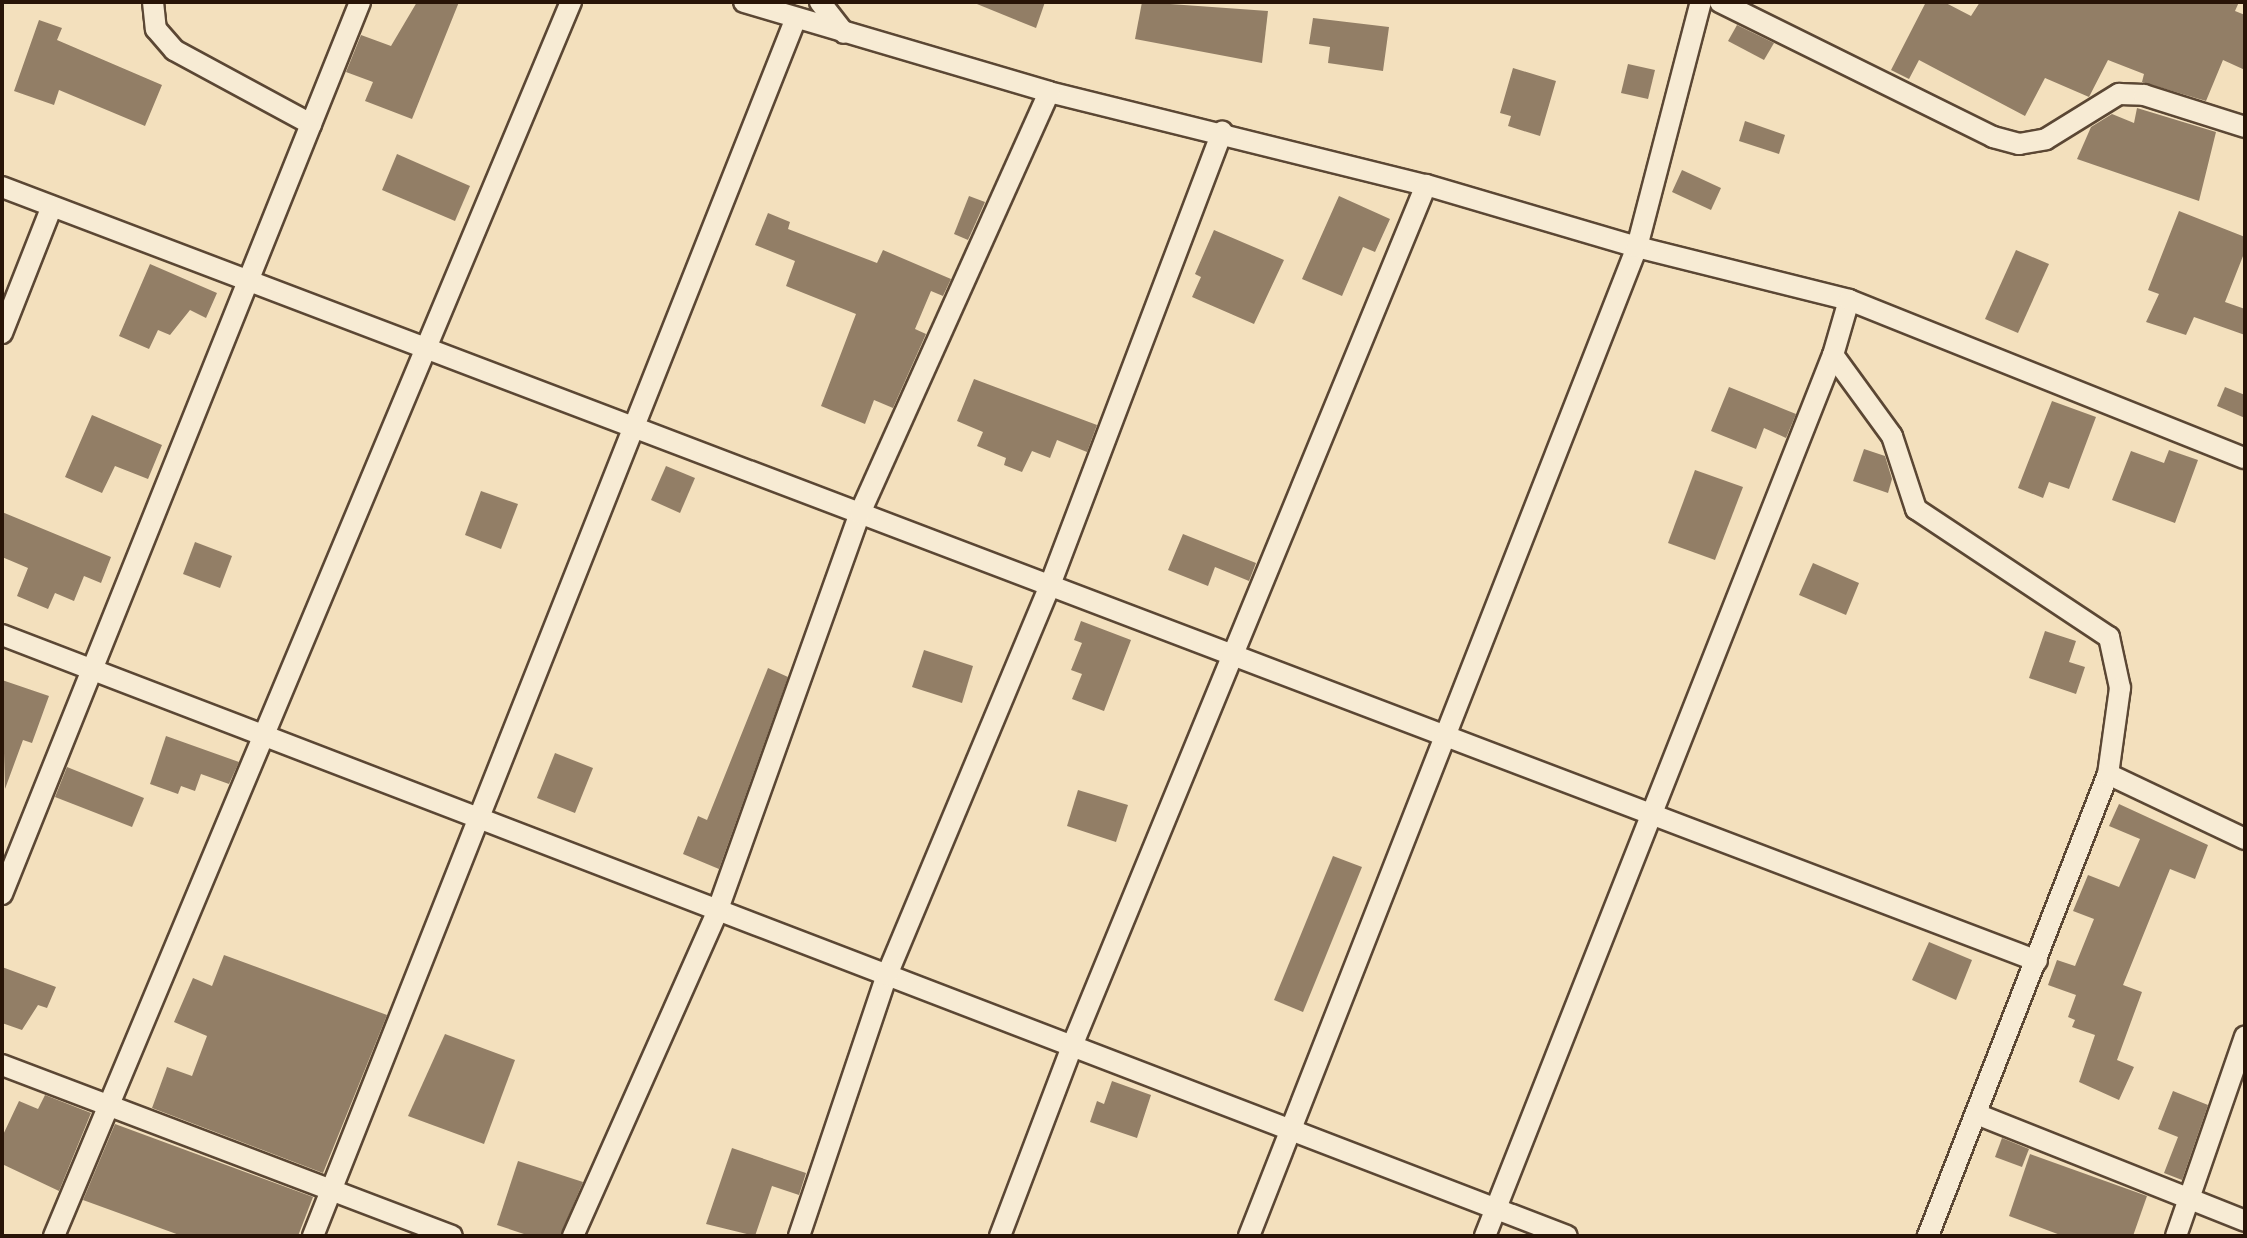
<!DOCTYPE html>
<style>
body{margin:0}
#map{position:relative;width:2247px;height:1238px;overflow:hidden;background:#f3e0bd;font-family:"Sorts Mill Goudy",serif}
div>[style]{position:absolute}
.building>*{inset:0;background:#927e66}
.roads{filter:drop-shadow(2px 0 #5b4734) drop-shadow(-2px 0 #5b4734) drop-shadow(0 2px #5b4734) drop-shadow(0 -2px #5b4734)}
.minor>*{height:20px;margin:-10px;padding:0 10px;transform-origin:10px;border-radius:10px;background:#f7ebd4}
span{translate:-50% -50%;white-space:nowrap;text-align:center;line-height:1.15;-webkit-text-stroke:7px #f7ebd4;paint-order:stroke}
.frame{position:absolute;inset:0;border:4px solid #281407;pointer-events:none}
</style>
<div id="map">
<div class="building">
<i style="clip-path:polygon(417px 2px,459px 2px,412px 119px,365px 101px,373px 82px,346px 72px,361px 35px,391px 46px)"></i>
<i style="clip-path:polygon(972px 2px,1045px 2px,1036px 28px)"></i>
<i style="clip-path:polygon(1142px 2px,1268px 11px,1262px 63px,1135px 39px)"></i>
<i style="clip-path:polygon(1926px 2px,1944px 2px,1971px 16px,1980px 2px,2239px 2px,2235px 11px,2245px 15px,2245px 70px,2223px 60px,2206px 101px,2142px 82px,2144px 74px,2108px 60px,2089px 97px,2045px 78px,2025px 116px,1919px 60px,1909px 79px,1891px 70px)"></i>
<i style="clip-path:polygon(1313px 18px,1389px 27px,1383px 71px,1328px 63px,1330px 47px,1309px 44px)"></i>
<i style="clip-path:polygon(39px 20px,62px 28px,57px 40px,162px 85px,145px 126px,59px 90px,54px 105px,14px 91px)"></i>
<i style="clip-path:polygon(1737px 25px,1774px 43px,1764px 60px,1728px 41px)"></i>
<i style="clip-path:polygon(1628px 64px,1655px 70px,1648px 99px,1621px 93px)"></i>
<i style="clip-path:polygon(1513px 68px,1556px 81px,1540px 136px,1508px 126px,1511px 116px,1500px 113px)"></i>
<i style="clip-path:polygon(2137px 108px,2216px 132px,2199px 201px,2077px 159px,2091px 127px,2112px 114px,2134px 123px)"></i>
<i style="clip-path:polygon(1745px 121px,1785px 135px,1779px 154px,1739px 141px)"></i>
<i style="clip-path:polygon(397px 154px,470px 186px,455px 221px,382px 190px)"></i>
<i style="clip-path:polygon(1682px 170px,1721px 188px,1711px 210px,1672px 192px)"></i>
<i style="clip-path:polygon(969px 196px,985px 202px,968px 240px,954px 234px)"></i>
<i style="clip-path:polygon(1339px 196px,1390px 219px,1375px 252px,1363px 247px,1342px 296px,1302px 279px)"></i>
<i style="clip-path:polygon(2179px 211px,2245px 237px,2245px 251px,2225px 302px,2245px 309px,2245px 335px,2194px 317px,2186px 335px,2146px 322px,2159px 294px,2148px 290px)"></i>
<i style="clip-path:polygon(768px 213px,790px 222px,788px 229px,877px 263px,883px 250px,951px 279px,943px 296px,931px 291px,915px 329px,926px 334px,893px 408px,874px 400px,865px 424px,821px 406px,856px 314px,786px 286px,795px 261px,755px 245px)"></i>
<i style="clip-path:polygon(1214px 230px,1284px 260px,1254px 324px,1192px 297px,1201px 277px,1195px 274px)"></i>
<i style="clip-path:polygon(2016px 250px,2049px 264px,2018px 333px,1985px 319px)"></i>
<i style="clip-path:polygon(150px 264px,217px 293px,206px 318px,190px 310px,170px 335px,158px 330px,149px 349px,119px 336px)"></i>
<i style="clip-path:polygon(974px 379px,1097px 425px,1087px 452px,1057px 440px,1050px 458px,1032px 451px,1022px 472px,1004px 465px,1006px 458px,977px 446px,983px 432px,957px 421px)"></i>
<i style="clip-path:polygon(1729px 387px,1796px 414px,1786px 438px,1764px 428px,1756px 449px,1711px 431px)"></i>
<i style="clip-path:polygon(2225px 387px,2245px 395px,2245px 418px,2217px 406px)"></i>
<i style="clip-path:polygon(2052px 401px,2096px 417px,2069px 489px,2049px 482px,2043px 498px,2018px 488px)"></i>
<i style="clip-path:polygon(92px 415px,162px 445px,148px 479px,115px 466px,102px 493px,65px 477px)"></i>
<i style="clip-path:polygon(1864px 449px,1885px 456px,1892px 479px,1888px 493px,1853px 481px)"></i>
<i style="clip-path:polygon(2169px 450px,2198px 460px,2175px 523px,2112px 500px,2131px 451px,2164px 463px)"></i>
<i style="clip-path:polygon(666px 466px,695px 478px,680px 513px,651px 500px)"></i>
<i style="clip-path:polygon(1695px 470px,1743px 487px,1715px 560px,1668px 543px)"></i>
<i style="clip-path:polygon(481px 491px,518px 504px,501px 549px,465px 535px)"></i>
<i style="clip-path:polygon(2px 512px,111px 557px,101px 583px,84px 576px,74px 601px,55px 593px,48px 609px,17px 596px,28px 568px,2px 557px)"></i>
<i style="clip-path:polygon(1183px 534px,1256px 563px,1249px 581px,1215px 567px,1208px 586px,1168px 570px)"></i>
<i style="clip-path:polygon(195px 542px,232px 556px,220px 588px,183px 574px)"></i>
<i style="clip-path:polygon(1813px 563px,1859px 583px,1846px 615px,1799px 595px)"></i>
<i style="clip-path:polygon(1081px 621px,1131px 640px,1104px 711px,1072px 699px,1082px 674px,1071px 670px,1082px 643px,1074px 640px)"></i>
<i style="clip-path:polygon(2045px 631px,2076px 641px,2069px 662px,2085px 667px,2076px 694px,2029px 678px)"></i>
<i style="clip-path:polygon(924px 650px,973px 666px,962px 703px,912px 687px)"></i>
<i style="clip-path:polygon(768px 668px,788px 677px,719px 869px,683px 854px,698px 816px,707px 820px)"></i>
<i style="clip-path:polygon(2px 680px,49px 696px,32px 743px,23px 740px,5px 789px)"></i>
<i style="clip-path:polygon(166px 736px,239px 762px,229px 784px,201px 774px,195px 791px,181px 786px,178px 794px,150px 784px)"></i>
<i style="clip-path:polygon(555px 753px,593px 768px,575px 813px,537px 798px)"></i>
<i style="clip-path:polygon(67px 767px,144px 798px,132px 827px,55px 797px)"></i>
<i style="clip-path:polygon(1078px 790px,1128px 805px,1116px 842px,1067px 826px)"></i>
<i style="clip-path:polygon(2119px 804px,2208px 845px,2195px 879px,2170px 869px,2123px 985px,2142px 992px,2117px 1060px,2134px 1067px,2119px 1100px,2079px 1082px,2095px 1035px,2072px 1027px,2075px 1020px,2068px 1017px,2076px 995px,2048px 985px,2057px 960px,2075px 966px,2094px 919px,2073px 911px,2088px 875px,2119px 887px,2140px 839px,2109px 826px)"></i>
<i style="clip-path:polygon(1333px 856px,1362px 867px,1303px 1012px,1274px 1000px)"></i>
<i style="clip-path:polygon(1929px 942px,1972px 960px,1956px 1000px,1912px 980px)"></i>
<i style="clip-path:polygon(224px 955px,387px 1015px,323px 1173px,152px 1108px,167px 1067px,192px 1076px,207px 1036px,174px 1022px,193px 978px,212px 986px)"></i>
<i style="clip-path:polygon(2px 967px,56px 987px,47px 1008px,38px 1005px,22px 1030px,2px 1023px)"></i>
<i style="clip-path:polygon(445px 1034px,515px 1060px,484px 1144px,408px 1116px)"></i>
<i style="clip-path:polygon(1112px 1081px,1151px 1095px,1137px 1138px,1090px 1122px,1097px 1101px,1104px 1104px)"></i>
<i style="clip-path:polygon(2173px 1091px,2208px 1105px,2182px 1180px,2164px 1173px,2178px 1137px,2158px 1129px)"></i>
<i style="clip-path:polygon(45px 1095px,91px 1113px,59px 1191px,2px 1164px,2px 1137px,19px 1101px,38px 1109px)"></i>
<i style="clip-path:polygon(115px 1124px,313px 1197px,298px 1236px,182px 1236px,83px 1200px)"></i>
<i style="clip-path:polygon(2002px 1138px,2029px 1149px,2022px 1167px,1995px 1157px)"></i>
<i style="clip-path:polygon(732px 1148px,806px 1173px,799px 1195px,772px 1186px,755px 1236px,706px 1224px)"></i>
<i style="clip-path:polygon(2030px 1154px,2147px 1196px,2133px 1236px,2063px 1236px,2009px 1216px)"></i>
<i style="clip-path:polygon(518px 1161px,583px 1182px,560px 1236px,530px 1236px,497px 1225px)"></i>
</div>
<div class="roads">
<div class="minor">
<i style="left:153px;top:2px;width:27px;rotate:84deg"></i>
<i style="left:156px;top:29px;width:28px;rotate:49deg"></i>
<i style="left:174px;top:50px;width:156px;rotate:28.4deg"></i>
<i style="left:744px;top:2px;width:318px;rotate:16.4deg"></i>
<i style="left:1049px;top:92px;width:388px;rotate:13.9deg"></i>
<i style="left:1426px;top:185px;width:220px;rotate:16.4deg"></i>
<i style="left:1637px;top:247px;width:219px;rotate:14deg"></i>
<i style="left:1849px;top:300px;width:57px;rotate:106.2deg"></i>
<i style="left:1833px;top:355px;width:100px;rotate:53.9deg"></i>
<i style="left:1892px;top:436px;width:77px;rotate:71.8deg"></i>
<i style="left:1916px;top:509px;width:232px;rotate:33.6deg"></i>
<i style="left:2109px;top:637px;width:52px;rotate:77.8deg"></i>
<i style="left:2120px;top:688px;width:87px;rotate:97.9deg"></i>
<i style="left:2108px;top:774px;width:496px;rotate:111.3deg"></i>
<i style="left:820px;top:2px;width:39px;rotate:52deg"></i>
<i style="left:1720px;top:2px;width:305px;rotate:26.3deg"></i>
<i style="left:1993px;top:137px;width:27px;rotate:15deg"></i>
<i style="left:2019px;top:144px;width:27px;rotate:-10deg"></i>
<i style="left:2046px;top:139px;width:86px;rotate:-31.7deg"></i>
<i style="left:2119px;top:94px;width:25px;rotate:2deg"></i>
<i style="left:2144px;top:95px;width:106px;rotate:17.6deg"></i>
<i style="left:2px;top:187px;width:2177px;rotate:20.82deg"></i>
<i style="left:1849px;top:300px;width:426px;rotate:21.8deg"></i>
<i style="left:2px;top:333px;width:136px;rotate:-68.5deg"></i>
<i style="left:2px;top:635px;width:1676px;rotate:21.01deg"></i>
<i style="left:2108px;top:774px;width:152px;rotate:25.4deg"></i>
<i style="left:2px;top:894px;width:961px;rotate:-68.13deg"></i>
<i style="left:2px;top:1065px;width:481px;rotate:20.8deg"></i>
<i style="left:1979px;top:1115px;width:286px;rotate:21.7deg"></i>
<i style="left:54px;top:1236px;width:1338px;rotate:-67.27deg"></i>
<i style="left:313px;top:1236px;width:1310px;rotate:-68.37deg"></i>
<i style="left:573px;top:1236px;width:355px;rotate:-66deg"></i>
<i style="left:717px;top:912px;width:424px;rotate:-70.3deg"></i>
<i style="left:860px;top:513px;width:461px;rotate:-65.8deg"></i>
<i style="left:799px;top:1236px;width:275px;rotate:-71.4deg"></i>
<i style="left:887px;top:975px;width:423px;rotate:-67.3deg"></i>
<i style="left:1050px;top:585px;width:485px;rotate:-69.2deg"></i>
<i style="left:1000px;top:1236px;width:203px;rotate:-69.2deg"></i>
<i style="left:1072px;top:1046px;width:931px;rotate:-67.65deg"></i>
<i style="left:1249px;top:1236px;width:1062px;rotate:-68.58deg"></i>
<i style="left:1637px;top:247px;width:253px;rotate:-75.4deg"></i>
<i style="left:1485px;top:1236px;width:947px;rotate:-68.45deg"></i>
<i style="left:2176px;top:1236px;width:211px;rotate:-70.9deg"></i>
</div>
</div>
<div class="frame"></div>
</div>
